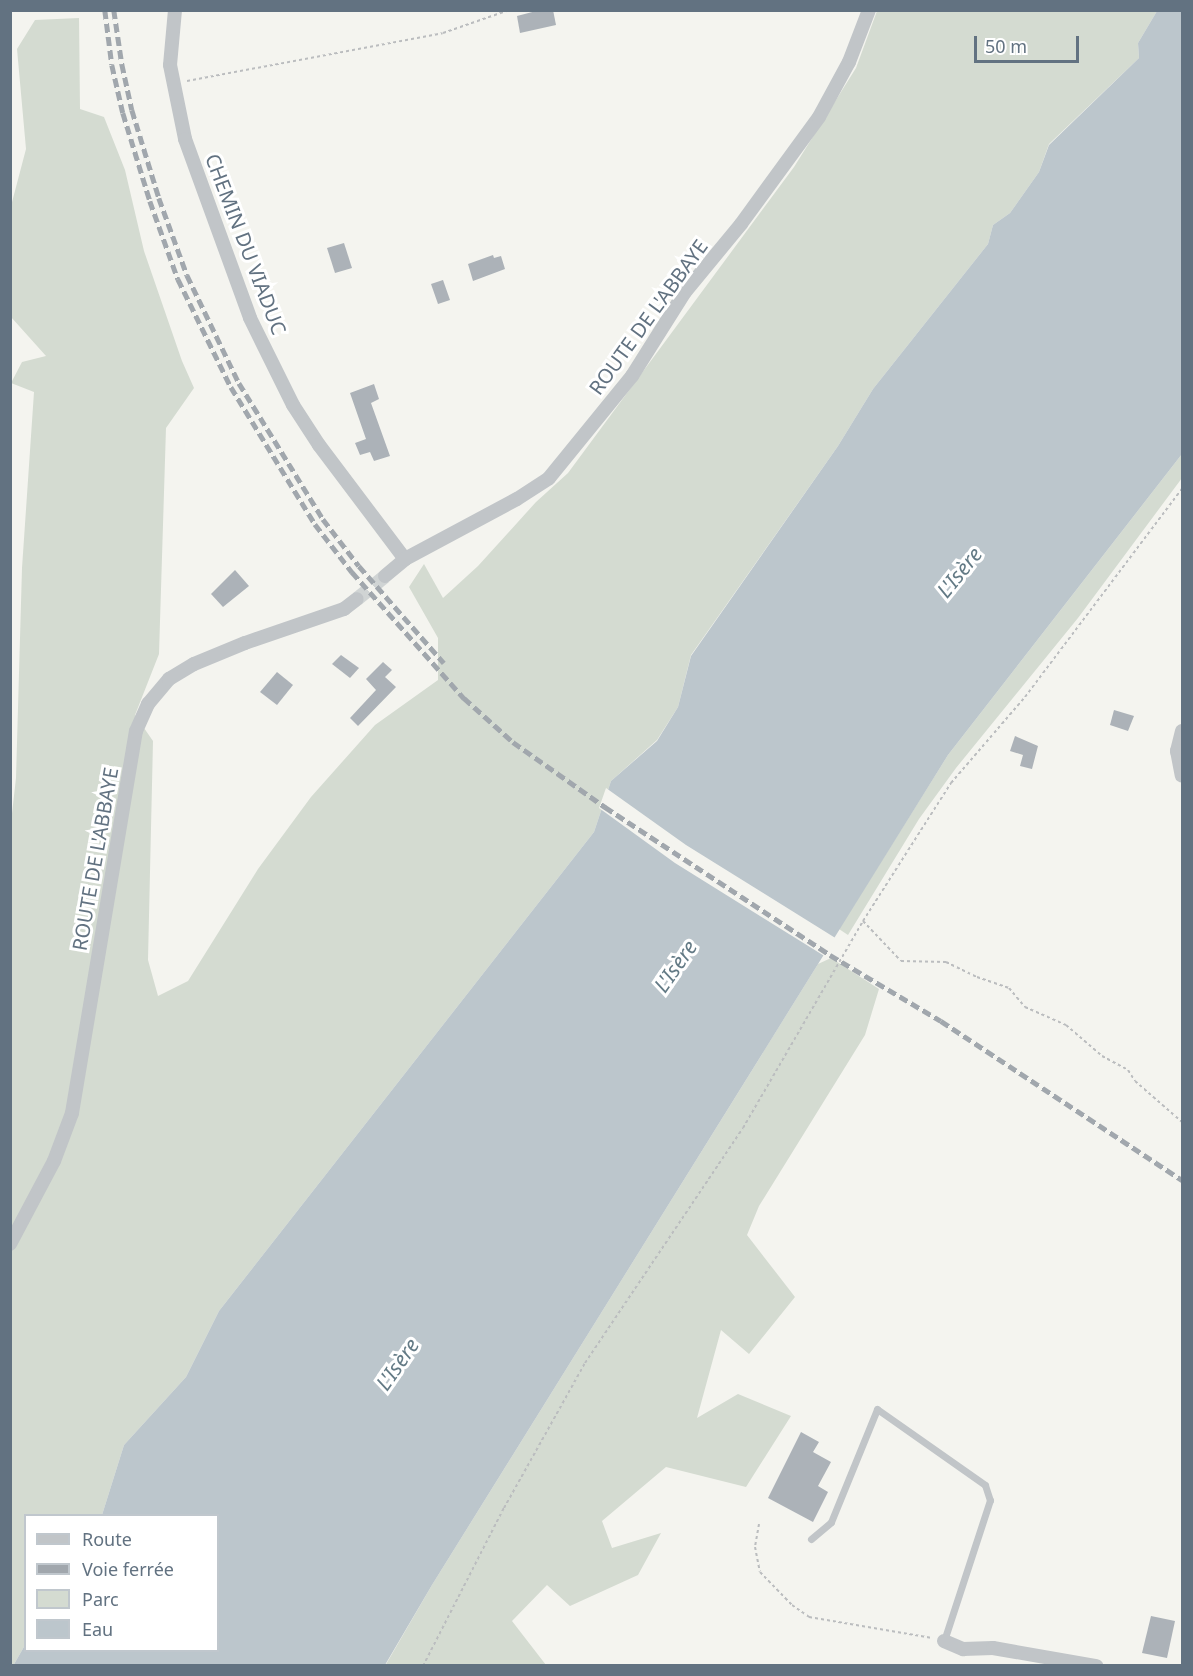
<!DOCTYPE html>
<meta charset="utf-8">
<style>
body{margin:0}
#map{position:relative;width:1193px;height:1676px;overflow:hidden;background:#f4f4ef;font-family:"Noto Sans",sans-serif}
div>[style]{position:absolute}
.green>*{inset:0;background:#d4dbd1}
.water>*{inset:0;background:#bcc6cc}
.pier>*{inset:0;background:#f4f4ef}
.building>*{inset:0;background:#acb2b8}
.street-tunnel>*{height:14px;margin-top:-7px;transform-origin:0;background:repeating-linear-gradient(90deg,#d0d4d4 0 14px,transparent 0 21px)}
.path>*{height:2px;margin-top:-1px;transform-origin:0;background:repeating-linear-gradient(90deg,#bbbdbf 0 3px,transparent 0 6px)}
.lane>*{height:7px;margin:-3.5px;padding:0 3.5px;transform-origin:3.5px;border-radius:3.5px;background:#c1c5c8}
.street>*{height:14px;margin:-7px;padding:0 7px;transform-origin:7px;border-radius:7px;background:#c1c5c8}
.rail>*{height:4.5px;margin-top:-2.25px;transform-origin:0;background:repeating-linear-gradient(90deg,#a1a7ad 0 9px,transparent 0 13.5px)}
span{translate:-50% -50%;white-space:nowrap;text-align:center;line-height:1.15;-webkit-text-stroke:6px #fff;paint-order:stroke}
.street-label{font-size:20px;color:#627281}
.water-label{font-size:21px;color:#637a85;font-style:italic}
.frame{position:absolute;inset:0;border:12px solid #627281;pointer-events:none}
.legend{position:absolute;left:24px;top:1514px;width:195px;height:138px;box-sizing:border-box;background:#fff;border:2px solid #c0c7cd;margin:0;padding:8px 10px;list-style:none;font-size:18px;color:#627281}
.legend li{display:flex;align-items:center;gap:12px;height:30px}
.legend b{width:30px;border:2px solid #c0c7cd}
.scale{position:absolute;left:974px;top:36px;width:105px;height:27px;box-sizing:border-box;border:3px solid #627281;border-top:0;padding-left:8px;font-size:18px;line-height:21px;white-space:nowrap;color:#627281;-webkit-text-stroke:4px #fff;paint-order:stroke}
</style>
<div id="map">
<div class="green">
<i style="clip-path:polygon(877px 11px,1157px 11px,1138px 43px,1139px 58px,1049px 144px,1039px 172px,1010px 213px,993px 225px,988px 244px,873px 389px,838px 446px,691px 655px,678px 707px,657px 740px,611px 781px,594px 832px,219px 1311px,186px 1377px,124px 1445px,102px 1515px,26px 1516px,25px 1645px,13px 1666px,10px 1665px,10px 831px,16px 778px,22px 568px,34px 392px,11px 383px,22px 362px,46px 356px,11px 317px,11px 206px,26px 149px,17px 49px,35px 20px,79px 18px,80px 109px,104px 117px,125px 170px,144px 251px,182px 361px,194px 388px,166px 428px,159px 654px,135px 715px,153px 741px,148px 960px,158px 996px,188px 981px,258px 869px,311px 797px,375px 725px,438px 680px,438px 638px,409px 587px,424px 564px,443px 598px,478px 566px,536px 502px,568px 473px,794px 167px,856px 68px)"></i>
<i style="clip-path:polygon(1182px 454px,1182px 478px,1078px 618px,956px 768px,919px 819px,848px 935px,839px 929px,948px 755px)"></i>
<i style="clip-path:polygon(831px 958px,879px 989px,865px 1035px,759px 1206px,747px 1235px,795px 1297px,749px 1354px,721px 1330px,697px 1418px,738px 1394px,791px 1416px,746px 1487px,666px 1467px,602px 1521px,612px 1548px,661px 1533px,638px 1575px,570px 1606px,547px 1585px,512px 1621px,546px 1665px,385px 1666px,432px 1585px,818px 964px)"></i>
</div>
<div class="water">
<i style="clip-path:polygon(1157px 11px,1182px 11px,1182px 454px,948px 755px,432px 1585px,385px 1665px,13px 1666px,25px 1645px,26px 1650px,218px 1650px,218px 1516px,102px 1515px,124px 1445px,186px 1377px,219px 1311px,594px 832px,611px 781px,657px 741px,678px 707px,691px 656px,838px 446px,873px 389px,988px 244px,993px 225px,1010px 213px,1039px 172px,1049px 145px,1139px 58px,1138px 43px)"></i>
</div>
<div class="pier">
<i style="clip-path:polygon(606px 788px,686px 845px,837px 939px,826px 957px,675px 863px,599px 808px)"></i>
</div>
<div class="building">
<i style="clip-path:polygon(540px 10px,553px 10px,556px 25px,520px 33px,517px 16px)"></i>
<i style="clip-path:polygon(344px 243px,352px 268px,335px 273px,327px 248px)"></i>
<i style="clip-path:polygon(493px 255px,494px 258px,501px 256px,505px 269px,473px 281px,468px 264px)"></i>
<i style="clip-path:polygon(443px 280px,450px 300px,438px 304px,431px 284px)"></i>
<i style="clip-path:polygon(374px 384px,379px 399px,371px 403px,390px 456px,374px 461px,370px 452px,360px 455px,355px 443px,366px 439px,350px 393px)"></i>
<i style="clip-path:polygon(235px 570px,249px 586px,223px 607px,211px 594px)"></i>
<i style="clip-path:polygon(341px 655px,359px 668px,350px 678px,332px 664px)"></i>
<i style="clip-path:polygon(383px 662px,392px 670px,385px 677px,396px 687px,358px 726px,350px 718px,376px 690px,366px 679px)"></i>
<i style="clip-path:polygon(277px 672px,293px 685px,277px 705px,260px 692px)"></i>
<i style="clip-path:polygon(1114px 710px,1134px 716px,1128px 731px,1110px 725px)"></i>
<i style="clip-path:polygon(1015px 736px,1038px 746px,1032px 769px,1020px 766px,1023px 755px,1010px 751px)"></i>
<i style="clip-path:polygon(801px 1432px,819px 1442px,813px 1452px,831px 1462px,818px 1486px,828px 1492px,813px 1522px,768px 1498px)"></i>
<i style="clip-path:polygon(1151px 1616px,1175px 1621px,1167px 1658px,1142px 1653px)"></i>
</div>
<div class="street-tunnel">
<i style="left:357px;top:599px;width:36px;rotate:-39deg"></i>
</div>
<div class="path">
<i style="left:187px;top:81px;width:260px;rotate:-10.6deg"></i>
<i style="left:443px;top:33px;width:67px;rotate:-19.2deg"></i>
<i style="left:863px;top:921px;width:55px;rotate:46.5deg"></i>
<i style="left:901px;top:961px;width:45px;rotate:1.3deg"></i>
<i style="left:946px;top:962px;width:34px;rotate:26deg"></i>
<i style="left:977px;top:977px;width:34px;rotate:19deg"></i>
<i style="left:1009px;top:988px;width:25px;rotate:50deg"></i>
<i style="left:1025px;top:1007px;width:45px;rotate:23.7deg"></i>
<i style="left:1066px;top:1025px;width:48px;rotate:40.7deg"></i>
<i style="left:1102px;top:1056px;width:30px;rotate:28deg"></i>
<i style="left:1128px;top:1070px;width:13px;rotate:58deg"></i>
<i style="left:1135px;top:1081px;width:62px;rotate:41.1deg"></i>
<i style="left:759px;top:1524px;width:23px;rotate:100deg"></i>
<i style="left:755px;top:1547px;width:25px;rotate:79deg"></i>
<i style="left:760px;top:1572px;width:46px;rotate:45.9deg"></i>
<i style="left:792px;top:1605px;width:21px;rotate:35deg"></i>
<i style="left:809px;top:1617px;width:125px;rotate:9.7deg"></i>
<i style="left:423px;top:1666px;width:178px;rotate:-62.9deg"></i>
<i style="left:504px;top:1508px;width:166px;rotate:-60.8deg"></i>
<i style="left:585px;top:1363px;width:283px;rotate:-56.1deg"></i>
<i style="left:743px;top:1128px;width:239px;rotate:-59.9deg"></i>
<i style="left:863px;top:921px;width:164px;rotate:-57.5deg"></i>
<i style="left:951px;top:783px;width:113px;rotate:-49.3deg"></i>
<i style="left:1025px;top:697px;width:261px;rotate:-53deg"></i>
</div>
<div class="lane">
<i style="left:811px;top:1539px;width:26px;rotate:-40deg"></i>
<i style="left:831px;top:1522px;width:122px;rotate:-67.8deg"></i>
<i style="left:877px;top:1409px;width:132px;rotate:35.1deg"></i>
<i style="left:985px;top:1485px;width:16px;rotate:72deg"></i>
<i style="left:990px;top:1500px;width:148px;rotate:108.1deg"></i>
</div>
<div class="street">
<i style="left:175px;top:10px;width:55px;rotate:95.2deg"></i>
<i style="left:170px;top:65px;width:76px;rotate:78.5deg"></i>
<i style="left:185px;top:139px;width:190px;rotate:70deg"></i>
<i style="left:250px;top:318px;width:97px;rotate:63.7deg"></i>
<i style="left:293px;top:405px;width:48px;rotate:57deg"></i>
<i style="left:319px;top:445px;width:143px;rotate:53deg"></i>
<i style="left:385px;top:576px;width:26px;rotate:-40deg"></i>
<i style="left:405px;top:559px;width:127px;rotate:-28.2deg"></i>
<i style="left:517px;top:499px;width:38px;rotate:-33deg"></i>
<i style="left:549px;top:478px;width:132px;rotate:-50.9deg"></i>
<i style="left:632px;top:376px;width:99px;rotate:-57.8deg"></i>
<i style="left:685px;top:292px;width:88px;rotate:-50.5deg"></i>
<i style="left:741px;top:224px;width:132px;rotate:-53.9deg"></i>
<i style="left:819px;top:117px;width:63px;rotate:-61.4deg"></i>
<i style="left:849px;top:62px;width:56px;rotate:-69deg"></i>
<i style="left:1182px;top:731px;width:21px;rotate:104deg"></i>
<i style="left:1177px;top:751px;width:25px;rotate:79deg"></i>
<i style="left:10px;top:1244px;width:94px;rotate:-62.1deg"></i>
<i style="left:54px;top:1161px;width:51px;rotate:-69.4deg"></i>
<i style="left:72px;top:1113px;width:387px;rotate:-80.5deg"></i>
<i style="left:136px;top:731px;width:30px;rotate:-66deg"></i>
<i style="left:148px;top:704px;width:33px;rotate:-50deg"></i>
<i style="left:169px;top:679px;width:29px;rotate:-31deg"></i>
<i style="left:194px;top:664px;width:55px;rotate:-22.4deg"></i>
<i style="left:245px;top:643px;width:105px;rotate:-19deg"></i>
<i style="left:344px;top:609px;width:16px;rotate:-38deg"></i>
<i style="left:944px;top:1641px;width:21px;rotate:23deg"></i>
<i style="left:963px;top:1649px;width:30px;rotate:-2deg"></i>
<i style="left:993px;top:1648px;width:105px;rotate:9.9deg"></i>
</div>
<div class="rail">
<i style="left:105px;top:10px;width:55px;rotate:82.7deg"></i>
<i style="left:112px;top:65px;width:49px;rotate:77.1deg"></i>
<i style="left:123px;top:113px;width:92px;rotate:72.9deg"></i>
<i style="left:150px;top:201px;width:83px;rotate:70.3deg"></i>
<i style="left:178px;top:279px;width:120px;rotate:63.9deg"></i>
<i style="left:231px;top:387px;width:161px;rotate:58.5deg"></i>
<i style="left:315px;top:524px;width:61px;rotate:52.4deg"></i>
<i style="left:352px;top:572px;width:169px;rotate:48.4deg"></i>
<i style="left:464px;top:698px;width:66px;rotate:41.9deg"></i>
<i style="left:513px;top:742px;width:113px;rotate:35.2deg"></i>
<i style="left:605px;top:807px;width:269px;rotate:33.3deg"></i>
<i style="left:830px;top:955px;width:129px;rotate:30.7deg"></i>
<i style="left:941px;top:1021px;width:289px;rotate:33.4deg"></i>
<i style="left:114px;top:10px;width:55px;rotate:81.6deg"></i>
<i style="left:122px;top:64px;width:47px;rotate:77.7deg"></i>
<i style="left:132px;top:110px;width:92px;rotate:72.9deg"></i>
<i style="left:159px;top:198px;width:82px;rotate:70deg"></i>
<i style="left:187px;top:275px;width:120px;rotate:64.3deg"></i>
<i style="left:239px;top:383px;width:160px;rotate:58.3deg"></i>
<i style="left:323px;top:519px;width:59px;rotate:52.5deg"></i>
<i style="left:359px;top:566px;width:129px;rotate:48.8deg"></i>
</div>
<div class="street-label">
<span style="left:246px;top:244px;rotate:69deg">CHEMIN DU VIADUC</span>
<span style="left:648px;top:317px;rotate:-54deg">ROUTE DE L'ABBAYE</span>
<span style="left:95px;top:859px;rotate:-80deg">ROUTE DE L'ABBAYE</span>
</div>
<div class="water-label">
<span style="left:959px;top:572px;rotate:-51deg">L'Isère</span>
<span style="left:675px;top:966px;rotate:-55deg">L'Isère</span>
<span style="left:397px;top:1364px;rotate:-55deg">L'Isère</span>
</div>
<div class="frame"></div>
<ul class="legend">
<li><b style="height:8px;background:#c1c5c8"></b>Route</li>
<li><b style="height:8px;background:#a1a7ad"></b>Voie ferrée</li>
<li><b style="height:16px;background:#d4dbd1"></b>Parc</li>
<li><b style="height:16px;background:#bcc6cc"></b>Eau</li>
</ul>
<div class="scale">50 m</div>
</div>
